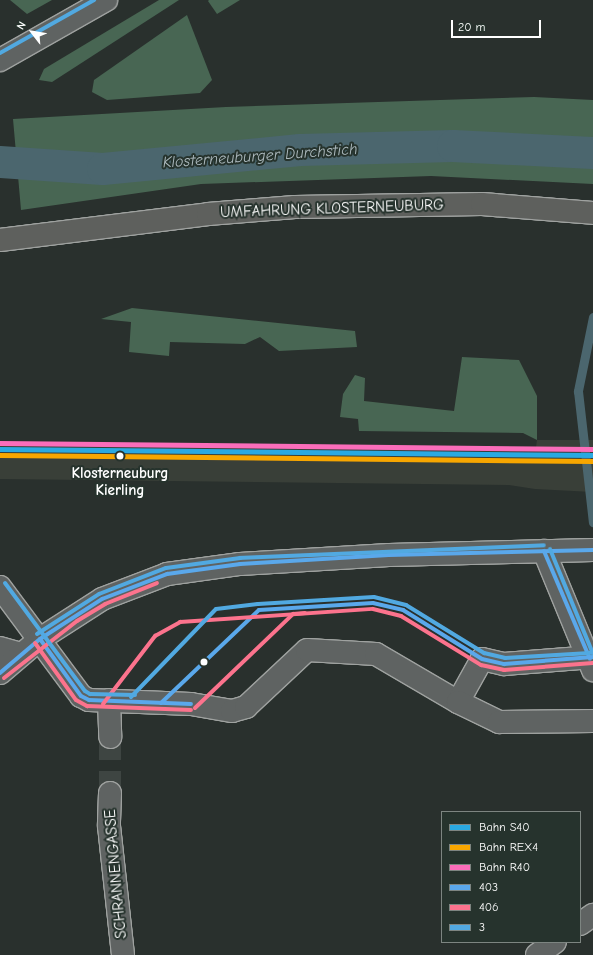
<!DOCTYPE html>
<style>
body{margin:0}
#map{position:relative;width:593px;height:955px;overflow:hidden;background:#29302d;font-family:"Comic Neue",sans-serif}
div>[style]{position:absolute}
.built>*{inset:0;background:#393f38}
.green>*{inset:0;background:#486653}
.stream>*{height:9px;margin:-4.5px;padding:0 4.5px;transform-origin:4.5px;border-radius:4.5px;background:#4b666e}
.canal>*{height:32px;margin:-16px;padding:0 16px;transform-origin:16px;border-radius:16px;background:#4b666e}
.street-tunnel>*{height:22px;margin-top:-11px;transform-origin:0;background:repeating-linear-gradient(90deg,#3e4542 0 22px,transparent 0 33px)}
.roads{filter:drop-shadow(1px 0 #9fa2a0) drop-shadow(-1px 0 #9fa2a0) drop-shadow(0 1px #9fa2a0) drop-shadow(0 -1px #9fa2a0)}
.street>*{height:22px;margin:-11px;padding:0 11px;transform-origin:11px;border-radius:11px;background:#5f6362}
.secondary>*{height:22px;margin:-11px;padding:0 11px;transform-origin:11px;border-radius:11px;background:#5f6362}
.primary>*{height:22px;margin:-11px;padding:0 11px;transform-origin:11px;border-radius:11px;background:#5e605d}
.bus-1>*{height:4px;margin:-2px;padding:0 2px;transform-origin:2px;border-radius:2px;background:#5aa8eb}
.bus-2>*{height:4px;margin:-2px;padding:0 2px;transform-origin:2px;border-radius:2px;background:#fc738d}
.bus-3>*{height:4px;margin:-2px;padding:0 2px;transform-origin:2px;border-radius:2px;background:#51a9e1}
.rail-1>*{height:5px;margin:-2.5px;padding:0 2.5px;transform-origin:2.5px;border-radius:2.5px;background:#2aa9e1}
.rail-2>*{height:5px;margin:-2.5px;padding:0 2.5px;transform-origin:2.5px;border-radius:2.5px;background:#f7a600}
.rail-3>*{height:5px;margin:-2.5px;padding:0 2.5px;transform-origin:2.5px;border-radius:2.5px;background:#fb6dba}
.dots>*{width:11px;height:11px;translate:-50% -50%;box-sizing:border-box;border:2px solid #26332d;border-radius:50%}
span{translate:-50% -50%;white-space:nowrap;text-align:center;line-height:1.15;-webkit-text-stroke:4px #26332d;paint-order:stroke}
.street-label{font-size:15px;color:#fff}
.stop-label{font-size:15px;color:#fff;font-weight:700}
.water-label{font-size:16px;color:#afbcc0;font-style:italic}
.legend{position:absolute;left:441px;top:811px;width:140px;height:132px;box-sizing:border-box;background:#26332d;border:1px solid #7d8581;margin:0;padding:5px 7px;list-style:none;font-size:12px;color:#fff}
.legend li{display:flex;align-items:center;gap:8px;height:20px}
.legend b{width:20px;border:1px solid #7d8581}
.north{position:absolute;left:12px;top:12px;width:40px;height:40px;-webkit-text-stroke:3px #26332d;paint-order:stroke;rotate:301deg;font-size:11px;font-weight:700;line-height:16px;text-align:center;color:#fff}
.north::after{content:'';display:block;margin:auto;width:14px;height:18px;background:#fff;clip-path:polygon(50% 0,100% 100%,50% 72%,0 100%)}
.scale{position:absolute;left:451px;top:20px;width:90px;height:18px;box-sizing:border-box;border:2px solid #fff;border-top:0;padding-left:5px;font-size:12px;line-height:14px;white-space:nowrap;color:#fff;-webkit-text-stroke:3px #26332d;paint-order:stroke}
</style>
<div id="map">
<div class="built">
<i style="clip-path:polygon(537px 440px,593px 440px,593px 492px,535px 489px,509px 485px,0 479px,0 442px,536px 447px)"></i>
</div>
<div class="green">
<i style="clip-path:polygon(10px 0,52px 0,27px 14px)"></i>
<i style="clip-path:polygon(159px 0,179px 0,52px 82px,39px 80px,44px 69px)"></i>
<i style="clip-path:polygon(209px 0,240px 0,217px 14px,208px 1px)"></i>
<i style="clip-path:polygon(187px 15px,212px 80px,200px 93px,107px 100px,92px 92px,94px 80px)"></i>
<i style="clip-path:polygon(534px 97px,593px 100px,593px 184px,431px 176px,201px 184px,21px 210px,13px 119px,226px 107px)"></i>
<i style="clip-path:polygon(132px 308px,355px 331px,357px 347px,279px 351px,260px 337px,245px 344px,170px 342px,169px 356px,129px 352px,131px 322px,101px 319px)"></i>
<i style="clip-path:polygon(462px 357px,519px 360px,537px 396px,537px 440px,523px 433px,359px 431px,358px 419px,340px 417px,343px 394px,355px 375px,365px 378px,364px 401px,454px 411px)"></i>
</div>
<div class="stream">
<i style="left:593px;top:317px;width:76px;rotate:101.5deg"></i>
<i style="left:578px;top:391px;width:132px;rotate:83.5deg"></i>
</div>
<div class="canal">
<i style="left:0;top:162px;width:103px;rotate:3.9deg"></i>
<i style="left:103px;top:169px;width:198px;rotate:-5.5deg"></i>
<i style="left:300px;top:150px;width:153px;rotate:-1.5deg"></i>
<i style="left:453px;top:146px;width:140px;rotate:2.9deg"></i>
</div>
<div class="street-tunnel">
<i style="left:110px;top:793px;width:56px;rotate:-90deg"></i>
</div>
<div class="roads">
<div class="street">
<i style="left:0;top:60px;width:122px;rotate:-29.5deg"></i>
<i style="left:544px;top:551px;width:129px;rotate:67.6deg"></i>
<i style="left:0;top:587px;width:136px;rotate:53.4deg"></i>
<i style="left:81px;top:696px;width:9px;rotate:27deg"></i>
<i style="left:89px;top:700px;width:102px;rotate:2.2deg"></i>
<i style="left:191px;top:704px;width:42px;rotate:9.7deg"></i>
<i style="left:232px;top:711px;width:15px;rotate:-16deg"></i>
<i style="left:246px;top:707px;width:83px;rotate:-43.1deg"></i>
<i style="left:307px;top:650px;width:69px;rotate:3.3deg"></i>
<i style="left:376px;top:654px;width:95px;rotate:30.3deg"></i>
<i style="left:458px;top:702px;width:49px;rotate:-60.8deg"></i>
<i style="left:482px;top:659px;width:23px;rotate:13deg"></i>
<i style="left:504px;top:664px;width:89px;rotate:-4.5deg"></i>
<i style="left:0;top:648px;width:22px;rotate:16deg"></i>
<i style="left:109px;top:700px;width:37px;rotate:88deg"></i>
<i style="left:458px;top:702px;width:46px;rotate:26deg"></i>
<i style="left:499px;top:722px;width:94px;rotate:-0.6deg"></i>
<i style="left:110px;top:793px;width:33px;rotate:92deg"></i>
<i style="left:109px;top:826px;width:130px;rotate:83.8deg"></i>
<i style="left:580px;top:924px;width:16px;rotate:-35deg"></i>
<i style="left:537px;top:955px;width:22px;rotate:-36deg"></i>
</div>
<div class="secondary">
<i style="left:0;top:673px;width:52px;rotate:-40.4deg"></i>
<i style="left:40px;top:639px;width:74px;rotate:-32.8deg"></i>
<i style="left:102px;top:599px;width:70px;rotate:-21deg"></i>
<i style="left:167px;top:574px;width:74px;rotate:-7.8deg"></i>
<i style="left:240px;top:564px;width:149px;rotate:-3.5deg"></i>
<i style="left:389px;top:555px;width:204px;rotate:-1.4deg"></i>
</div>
<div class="primary">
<i style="left:0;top:240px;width:210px;rotate:-7.1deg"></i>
<i style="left:208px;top:214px;width:87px;rotate:-4.6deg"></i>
<i style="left:295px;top:207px;width:187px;rotate:-0.9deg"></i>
<i style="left:482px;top:204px;width:111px;rotate:4.6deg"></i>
</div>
</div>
<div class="bus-1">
<i style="left:544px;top:551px;width:117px;rotate:66.9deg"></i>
<i style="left:40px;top:639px;width:70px;rotate:54.3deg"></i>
<i style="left:81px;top:696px;width:9px;rotate:27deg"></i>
<i style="left:89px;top:700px;width:102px;rotate:2.2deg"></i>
<i style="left:0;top:673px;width:52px;rotate:-40.4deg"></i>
<i style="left:40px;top:639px;width:74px;rotate:-32.8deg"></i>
<i style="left:102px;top:599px;width:70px;rotate:-21deg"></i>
<i style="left:167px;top:574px;width:74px;rotate:-7.8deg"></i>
<i style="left:240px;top:564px;width:149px;rotate:-3.5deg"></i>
<i style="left:389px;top:555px;width:204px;rotate:-1.4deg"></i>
<i style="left:161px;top:703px;width:135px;rotate:-43.5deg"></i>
<i style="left:259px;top:610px;width:114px;rotate:-3.5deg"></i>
<i style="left:373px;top:603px;width:31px;rotate:13deg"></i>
<i style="left:403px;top:610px;width:93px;rotate:31.8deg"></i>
<i style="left:482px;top:659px;width:23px;rotate:13deg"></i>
<i style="left:504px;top:664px;width:89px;rotate:-4.5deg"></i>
</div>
<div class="bus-2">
<i style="left:35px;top:643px;width:70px;rotate:54.3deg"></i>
<i style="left:76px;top:700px;width:13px;rotate:29deg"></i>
<i style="left:87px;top:706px;width:104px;rotate:2.2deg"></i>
<i style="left:4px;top:678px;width:93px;rotate:-38deg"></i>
<i style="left:77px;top:621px;width:33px;rotate:-31deg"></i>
<i style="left:105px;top:604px;width:56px;rotate:-22deg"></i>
<i style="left:103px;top:704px;width:86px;rotate:-52.6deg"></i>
<i style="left:155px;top:636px;width:29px;rotate:-29deg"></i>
<i style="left:180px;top:622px;width:193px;rotate:-3.9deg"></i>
<i style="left:373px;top:609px;width:29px;rotate:14deg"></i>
<i style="left:401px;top:616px;width:94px;rotate:31.5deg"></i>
<i style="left:481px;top:665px;width:24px;rotate:12deg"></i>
<i style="left:504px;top:670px;width:89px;rotate:-4.5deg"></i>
<i style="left:195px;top:708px;width:136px;rotate:-43.8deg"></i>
<i style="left:293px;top:614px;width:12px;rotate:-5deg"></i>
</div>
<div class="bus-3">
<i style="left:0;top:53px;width:108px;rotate:-29.4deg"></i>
<i style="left:550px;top:549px;width:113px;rotate:67.7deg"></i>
<i style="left:5px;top:583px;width:134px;rotate:53.5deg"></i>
<i style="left:85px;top:691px;width:6px;rotate:31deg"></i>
<i style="left:90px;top:694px;width:45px;rotate:1.3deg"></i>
<i style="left:37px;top:634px;width:74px;rotate:-32.8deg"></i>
<i style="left:99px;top:594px;width:72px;rotate:-21.2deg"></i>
<i style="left:166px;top:568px;width:75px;rotate:-7.7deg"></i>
<i style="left:240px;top:558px;width:304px;rotate:-2.4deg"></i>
<i style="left:131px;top:697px;width:122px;rotate:-46deg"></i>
<i style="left:216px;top:609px;width:42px;rotate:-6.8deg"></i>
<i style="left:258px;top:604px;width:116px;rotate:-3.5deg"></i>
<i style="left:374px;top:597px;width:33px;rotate:14deg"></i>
<i style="left:406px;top:605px;width:92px;rotate:31.6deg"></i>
<i style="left:484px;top:653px;width:22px;rotate:13deg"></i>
<i style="left:505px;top:658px;width:85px;rotate:-3.4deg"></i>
</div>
<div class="rail-1">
<i style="left:0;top:449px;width:593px;rotate:0.58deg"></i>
</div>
<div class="rail-2">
<i style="left:0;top:455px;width:593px;rotate:0.58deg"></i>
</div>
<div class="rail-3">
<i style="left:0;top:443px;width:593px;rotate:0.58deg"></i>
</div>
<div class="dots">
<i style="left:120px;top:456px;background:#fff"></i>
<i style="left:204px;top:662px;background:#fff"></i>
</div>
<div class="street-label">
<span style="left:332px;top:209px;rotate:-2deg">UMFAHRUNG KLOSTERNEUBURG</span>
<span style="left:116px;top:874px;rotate:-95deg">SCHRANNENGASSE</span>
</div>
<div class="stop-label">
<span style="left:120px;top:482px">Klosterneuburg<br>Kierling</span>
</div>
<div class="water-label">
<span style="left:260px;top:156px;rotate:-4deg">Klosterneuburger Durchstich</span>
</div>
<ul class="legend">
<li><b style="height:5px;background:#2aa9e1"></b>Bahn S40</li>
<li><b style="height:5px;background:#f7a600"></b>Bahn REX4</li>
<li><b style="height:5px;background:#fb6dba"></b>Bahn R40</li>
<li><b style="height:5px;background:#5aa8eb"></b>403</li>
<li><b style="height:5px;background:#fc738d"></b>406</li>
<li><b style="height:5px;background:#51a9e1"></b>3</li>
</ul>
<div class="north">N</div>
<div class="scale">20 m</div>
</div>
